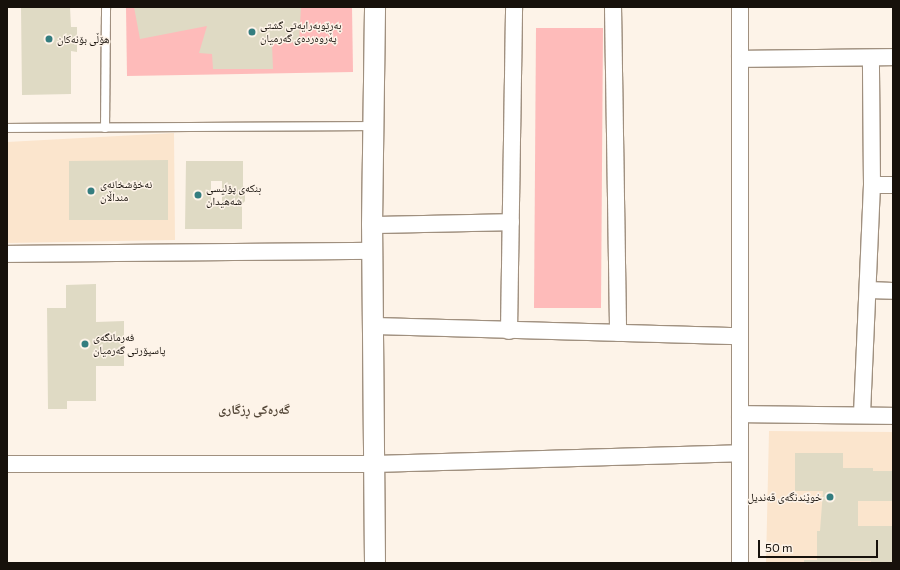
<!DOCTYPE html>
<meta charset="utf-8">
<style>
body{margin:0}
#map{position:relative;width:900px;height:570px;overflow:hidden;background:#fdf3e8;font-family:Commissioner,"Noto Naskh Arabic",sans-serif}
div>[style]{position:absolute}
.built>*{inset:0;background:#fbe5cd}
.green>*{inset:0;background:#febbba}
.building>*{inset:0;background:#dfdac4}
.roads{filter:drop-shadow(1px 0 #a0907f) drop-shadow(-1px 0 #a0907f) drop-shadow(0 1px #a0907f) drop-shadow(0 -1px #a0907f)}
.service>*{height:8px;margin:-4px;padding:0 4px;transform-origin:4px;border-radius:4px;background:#fff}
.minor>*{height:16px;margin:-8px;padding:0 8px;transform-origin:8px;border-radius:8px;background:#fff}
.tertiary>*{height:20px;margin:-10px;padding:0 10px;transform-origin:10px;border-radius:10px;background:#fff}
.dots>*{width:11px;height:11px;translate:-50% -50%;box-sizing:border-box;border:2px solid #fdf3e8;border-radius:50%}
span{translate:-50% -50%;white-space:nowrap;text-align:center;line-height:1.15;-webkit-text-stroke:3px #fdf3e8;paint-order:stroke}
.poi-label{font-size:11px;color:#17110b}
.left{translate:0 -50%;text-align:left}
.right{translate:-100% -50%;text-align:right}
.quarter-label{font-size:13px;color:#554839;font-weight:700}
.frame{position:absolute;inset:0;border:8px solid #17110b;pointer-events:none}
.scale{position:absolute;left:758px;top:540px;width:120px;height:18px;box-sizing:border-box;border:2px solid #17110b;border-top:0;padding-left:5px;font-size:12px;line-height:14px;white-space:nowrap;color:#17110b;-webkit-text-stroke:3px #fdf3e8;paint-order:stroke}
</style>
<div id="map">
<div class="built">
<i style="clip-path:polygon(174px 133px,175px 240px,7px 243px,7px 142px)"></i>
<i style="clip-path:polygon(769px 431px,893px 432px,893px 563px,766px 563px)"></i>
</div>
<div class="green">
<i style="clip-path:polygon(126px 7px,352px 7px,353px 72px,127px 76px)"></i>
<i style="clip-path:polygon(536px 28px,603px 28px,601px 308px,534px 308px)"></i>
</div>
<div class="building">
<i style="clip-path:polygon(21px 7px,70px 7px,71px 27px,77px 27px,77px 52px,71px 51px,71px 94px,22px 95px)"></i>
<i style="clip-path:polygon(134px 7px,301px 7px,299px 42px,272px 44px,273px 69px,213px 69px,212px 54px,199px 53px,207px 26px,140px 39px)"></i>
<i style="clip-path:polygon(168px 160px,168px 220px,69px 220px,69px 161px)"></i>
<i style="clip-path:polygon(evenodd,186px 161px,243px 161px,243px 186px,245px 189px,245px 201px,242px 204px,242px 229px,185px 229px,186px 161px,211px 181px,222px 181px,222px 206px,211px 206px,211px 181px)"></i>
<i style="clip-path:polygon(96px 284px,96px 322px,124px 321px,124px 366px,96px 366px,96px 401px,67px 401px,67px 409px,48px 409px,47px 308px,66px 308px,66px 285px)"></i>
<i style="clip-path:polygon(795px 453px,843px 453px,843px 468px,873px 468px,873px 471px,893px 471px,893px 501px,858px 501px,858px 526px,893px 526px,893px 563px,871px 563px,871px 561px,850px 561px,850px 563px,804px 563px,804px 560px,817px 560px,817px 531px,820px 531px,823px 491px,795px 491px)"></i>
</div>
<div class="roads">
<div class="service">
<i style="left:7px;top:128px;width:366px;rotate:-0.3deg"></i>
<i style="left:105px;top:128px;width:121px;rotate:-89.5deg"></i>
</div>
<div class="minor">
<i style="left:613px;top:7px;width:326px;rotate:89.1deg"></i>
<i style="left:740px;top:7px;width:556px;rotate:90deg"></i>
<i style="left:740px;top:59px;width:153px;rotate:-0.7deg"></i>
<i style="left:872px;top:185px;width:21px"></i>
<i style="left:372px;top:225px;width:139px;rotate:-1.2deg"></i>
<i style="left:7px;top:254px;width:365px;rotate:-0.5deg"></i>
<i style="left:868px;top:290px;width:25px;rotate:2deg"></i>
<i style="left:374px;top:326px;width:366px;rotate:1.6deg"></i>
<i style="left:509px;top:331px;width:324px;rotate:-89.1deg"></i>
<i style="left:740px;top:414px;width:153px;rotate:0.7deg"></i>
<i style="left:862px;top:414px;width:229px;rotate:-87.5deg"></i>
<i style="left:872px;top:185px;width:127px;rotate:-90.5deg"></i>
<i style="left:7px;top:464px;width:367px"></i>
<i style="left:374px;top:464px;width:366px;rotate:-1.7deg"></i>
</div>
<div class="tertiary">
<i style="left:375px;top:563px;width:338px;rotate:-90.5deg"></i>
<i style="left:372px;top:225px;width:218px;rotate:-89.2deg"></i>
</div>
</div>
<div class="dots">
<i style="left:252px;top:32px;background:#347d7f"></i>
<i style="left:49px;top:39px;background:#347d7f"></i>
<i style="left:91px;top:191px;background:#347d7f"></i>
<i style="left:198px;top:195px;background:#347d7f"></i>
<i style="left:85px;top:344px;background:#347d7f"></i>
<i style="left:830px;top:497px;background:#347d7f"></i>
</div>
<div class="poi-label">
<span class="left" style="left:260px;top:32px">بەڕێوبەرایەتی گشتی<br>پەروەردەی گەرمیان</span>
<span class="left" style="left:57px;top:39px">هۆڵی بۆنەکان</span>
<span class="left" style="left:100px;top:191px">نەخۆشخانەی<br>منداڵان</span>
<span class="left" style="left:206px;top:195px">بنکەی پۆلیسی<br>شەهیدان</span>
<span class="left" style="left:93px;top:344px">فەرمانگەی<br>پاسپۆرتی گەرمیان</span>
<span class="right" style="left:822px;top:497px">خوێندنگەی قەندیل</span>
</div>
<div class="quarter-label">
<span style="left:254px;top:409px">گەرەکی ڕزگاری</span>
</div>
<div class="frame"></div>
<div class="scale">50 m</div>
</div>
